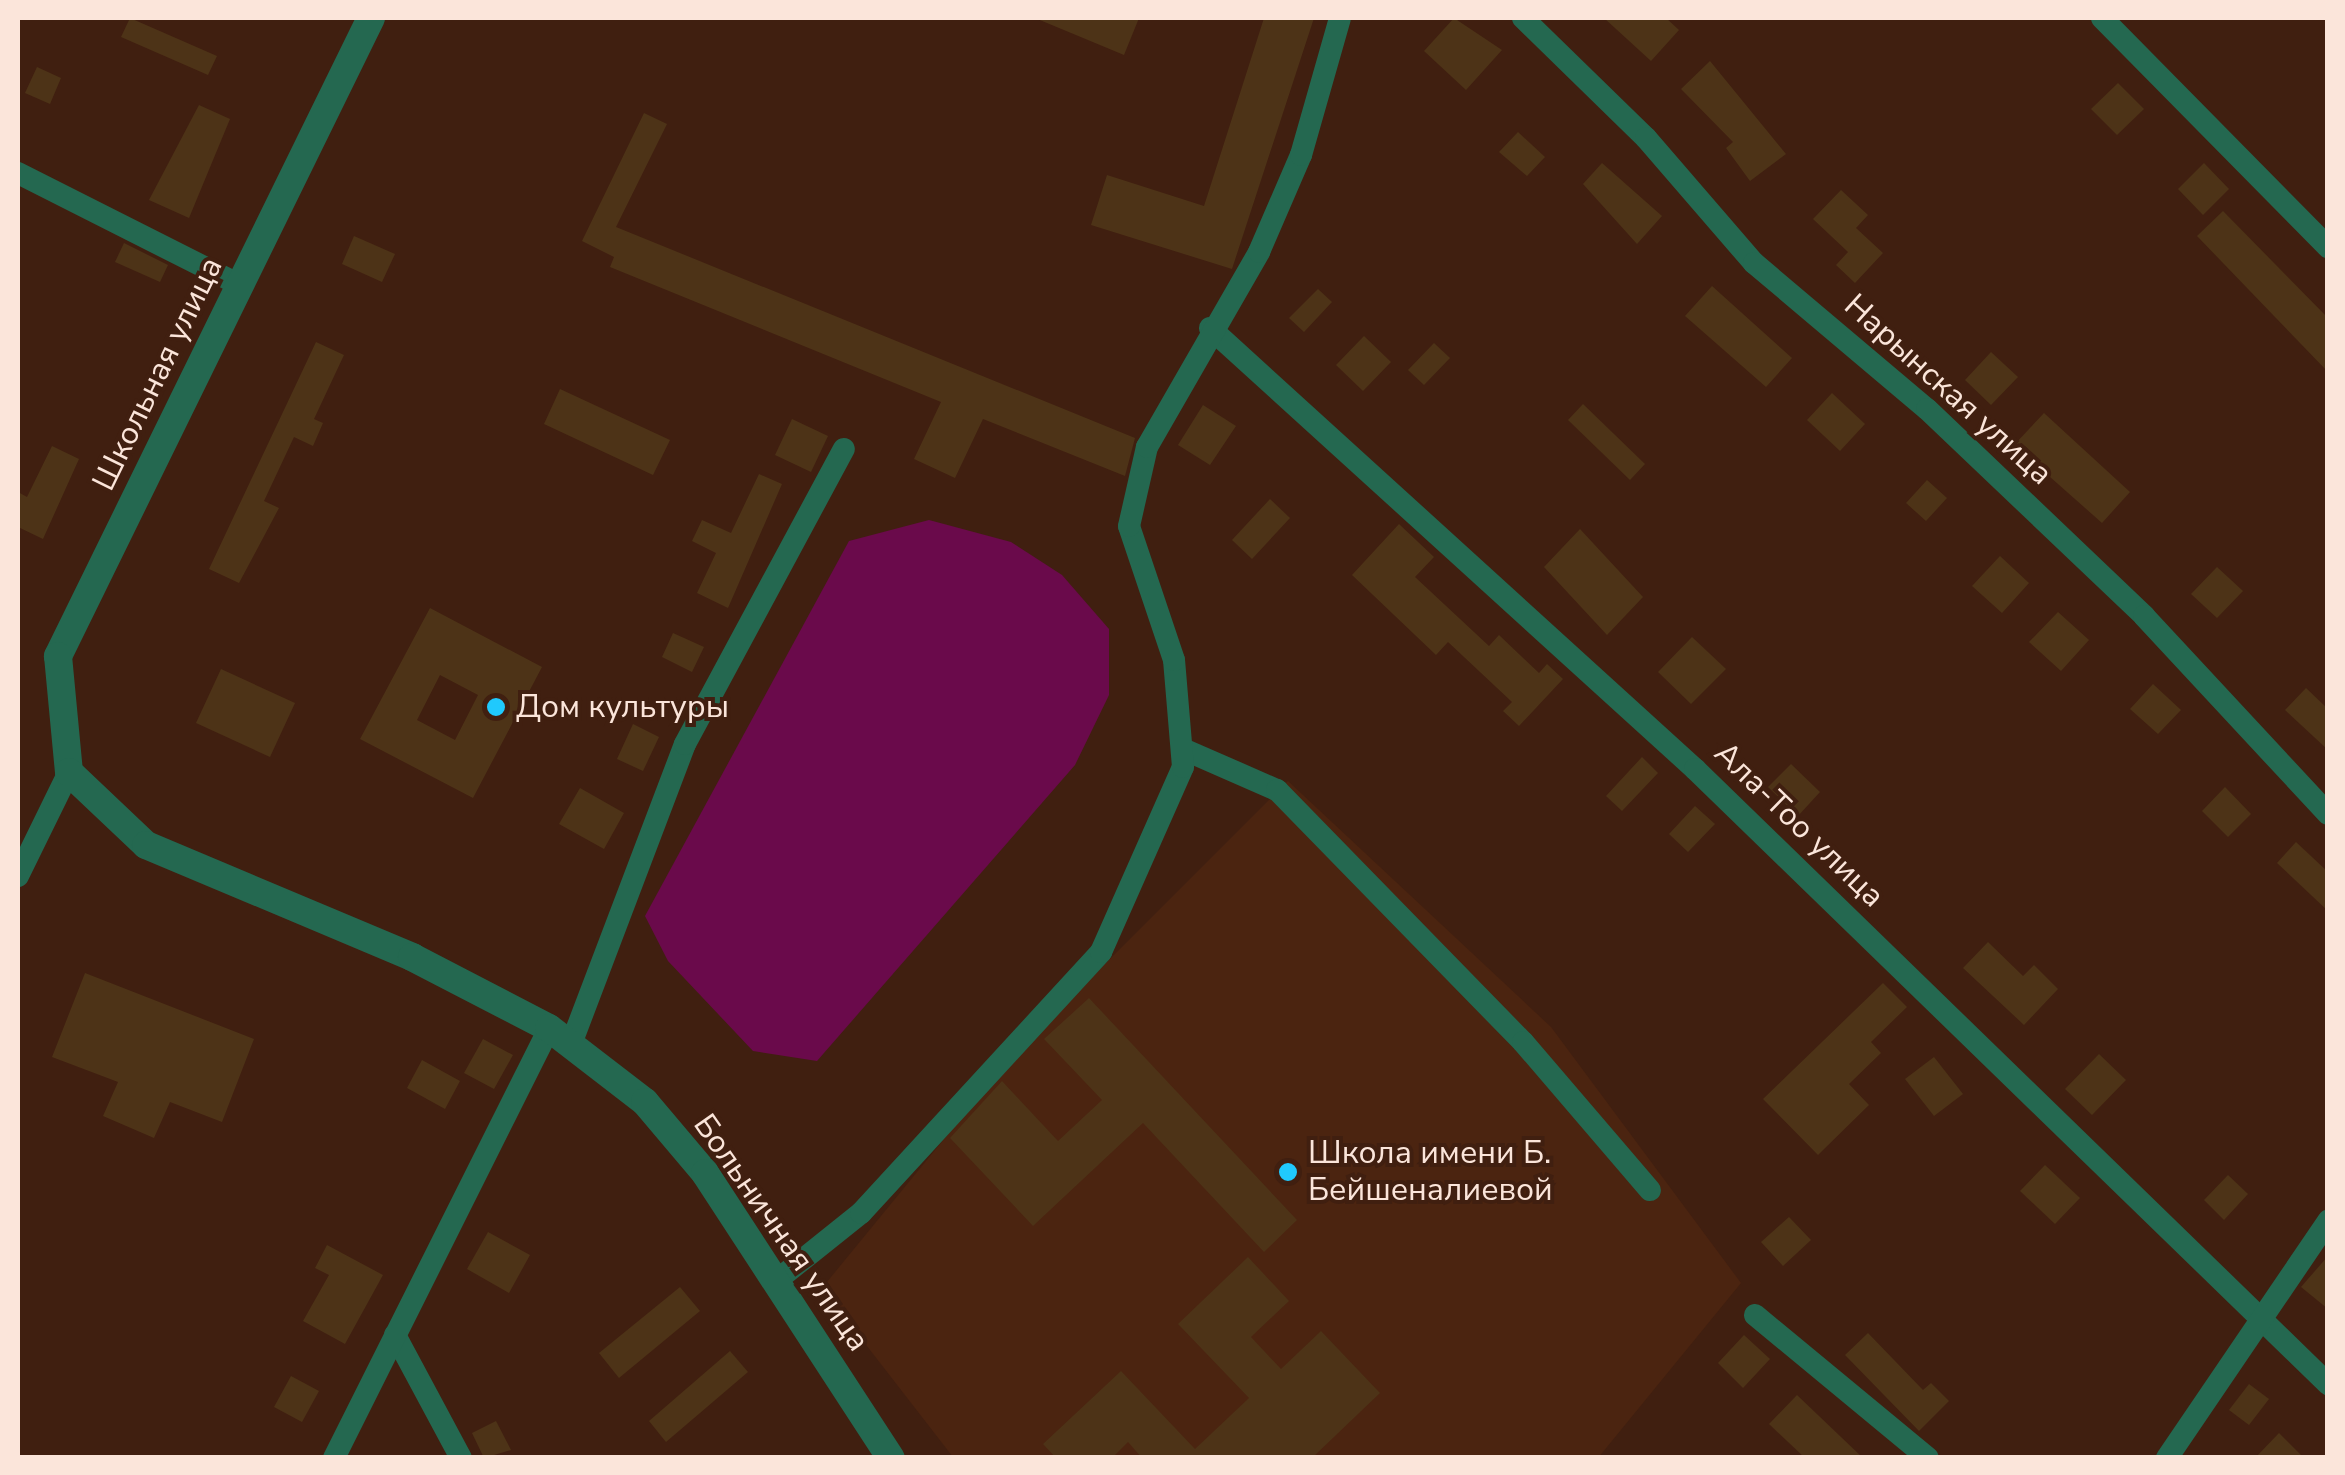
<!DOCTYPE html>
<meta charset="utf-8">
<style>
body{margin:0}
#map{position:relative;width:2345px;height:1475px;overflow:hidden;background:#401f10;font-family:"Nunito Sans",sans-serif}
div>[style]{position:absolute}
.built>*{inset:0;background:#4b2410}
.green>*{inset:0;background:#6a0a4b}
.building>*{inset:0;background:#4d3317}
.minor>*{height:22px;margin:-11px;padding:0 11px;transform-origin:11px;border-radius:11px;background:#246850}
.tertiary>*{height:28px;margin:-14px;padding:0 14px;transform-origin:14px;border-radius:14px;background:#246850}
.dots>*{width:28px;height:28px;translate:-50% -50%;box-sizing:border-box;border:5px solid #401f10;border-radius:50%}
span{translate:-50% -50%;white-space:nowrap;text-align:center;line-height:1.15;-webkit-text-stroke:8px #401f10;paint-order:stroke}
.street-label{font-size:32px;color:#fbe5da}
.poi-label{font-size:32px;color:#fbe5da}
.left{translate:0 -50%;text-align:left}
.frame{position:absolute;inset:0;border:20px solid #fbe5da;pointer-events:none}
</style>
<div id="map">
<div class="built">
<i style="clip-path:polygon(1288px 781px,1551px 1027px,1741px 1283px,1598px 1458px,953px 1457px,822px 1288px,1008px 1061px)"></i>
</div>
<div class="green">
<i style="clip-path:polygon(929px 520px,1011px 542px,1062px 575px,1109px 629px,1109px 695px,1075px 765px,817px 1061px,753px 1051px,668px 961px,645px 916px,849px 541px)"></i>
</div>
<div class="building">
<i style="clip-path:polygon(130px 18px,217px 56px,208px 75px,121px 37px)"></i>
<i style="clip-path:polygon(1035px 18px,1139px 18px,1124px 55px)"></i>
<i style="clip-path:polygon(1264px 18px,1314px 18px,1232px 269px,1091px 225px,1107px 175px,1204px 206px)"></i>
<i style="clip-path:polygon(1454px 18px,1502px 50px,1466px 90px,1424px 51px)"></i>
<i style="clip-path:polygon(1604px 18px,1666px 18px,1679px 30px,1651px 61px)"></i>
<i style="clip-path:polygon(1710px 61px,1786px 154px,1750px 181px,1726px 148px,1733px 142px,1681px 89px)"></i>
<i style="clip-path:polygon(37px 67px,61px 78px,50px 104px,25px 93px)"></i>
<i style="clip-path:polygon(2118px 83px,2144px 109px,2117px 135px,2091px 109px)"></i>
<i style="clip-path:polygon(199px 105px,230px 119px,189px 218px,149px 200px)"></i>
<i style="clip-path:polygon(644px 113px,667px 124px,616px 227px,1135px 438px,1125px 476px,983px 419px,955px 478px,914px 459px,941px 402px,610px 267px,614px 257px,582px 241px)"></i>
<i style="clip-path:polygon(1518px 132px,1545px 157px,1527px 176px,1499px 152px)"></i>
<i style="clip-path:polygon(1602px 163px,1662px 216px,1637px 244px,1583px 184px)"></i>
<i style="clip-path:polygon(2204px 163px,2229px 189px,2203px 215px,2178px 189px)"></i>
<i style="clip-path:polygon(1841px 190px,1868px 215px,1856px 228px,1883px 253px,1855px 283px,1836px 265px,1848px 252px,1813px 219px)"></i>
<i style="clip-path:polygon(2223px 211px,2328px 318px,2328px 372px,2197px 236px)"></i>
<i style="clip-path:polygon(354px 236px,395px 254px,382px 282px,342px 264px)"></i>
<i style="clip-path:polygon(124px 243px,168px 265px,160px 282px,115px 262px)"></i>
<i style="clip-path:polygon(1712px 286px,1792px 358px,1766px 387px,1685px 316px)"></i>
<i style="clip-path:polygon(1318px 289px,1332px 302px,1304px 332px,1289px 318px)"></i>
<i style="clip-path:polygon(1364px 336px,1391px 362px,1363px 391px,1336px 365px)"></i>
<i style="clip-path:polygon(316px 342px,344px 355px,314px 419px,323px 423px,313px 446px,294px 437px,264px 501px,279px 508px,239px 583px,209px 569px)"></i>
<i style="clip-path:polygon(1434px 343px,1450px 358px,1424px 385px,1408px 370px)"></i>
<i style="clip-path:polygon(1991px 352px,2018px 377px,1991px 405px,1965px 380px)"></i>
<i style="clip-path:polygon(560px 389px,670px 440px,653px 475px,544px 424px)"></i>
<i style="clip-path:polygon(1832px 393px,1865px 424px,1840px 451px,1807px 420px)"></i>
<i style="clip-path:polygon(1583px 404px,1645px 464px,1630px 480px,1568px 420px)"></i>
<i style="clip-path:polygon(1203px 405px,1236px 426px,1210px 465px,1178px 445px)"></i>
<i style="clip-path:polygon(2044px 413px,2130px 492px,2102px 523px,2014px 445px)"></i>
<i style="clip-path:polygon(792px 419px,828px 436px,811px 472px,775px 455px)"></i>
<i style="clip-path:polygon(52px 446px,79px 459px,43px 539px,18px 527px,18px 492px,27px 497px)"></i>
<i style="clip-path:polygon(759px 474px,782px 484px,728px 608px,697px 593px,716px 553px,692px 541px,702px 520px,731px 533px)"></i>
<i style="clip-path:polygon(1927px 480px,1947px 498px,1926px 521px,1906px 503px)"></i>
<i style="clip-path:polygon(1270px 499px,1290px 518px,1252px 559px,1232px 540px)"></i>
<i style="clip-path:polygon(1399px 524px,1434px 557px,1415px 577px,1489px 646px,1499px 635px,1539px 673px,1547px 664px,1563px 679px,1519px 726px,1503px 711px,1512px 702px,1448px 642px,1436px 655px,1352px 575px)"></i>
<i style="clip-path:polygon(1580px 529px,1643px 597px,1607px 635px,1544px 567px)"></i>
<i style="clip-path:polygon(2000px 556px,2029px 583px,2002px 613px,1972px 586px)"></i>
<i style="clip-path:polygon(2217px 567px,2243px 591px,2217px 618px,2191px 594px)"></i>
<i style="clip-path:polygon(evenodd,430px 608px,542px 667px,473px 798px,360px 739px,430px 608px,440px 675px,478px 695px,455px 740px,417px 720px,440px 675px)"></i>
<i style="clip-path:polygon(2058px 612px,2089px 640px,2061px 671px,2029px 642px)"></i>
<i style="clip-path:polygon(673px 633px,704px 647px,692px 672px,662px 657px)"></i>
<i style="clip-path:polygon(1692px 637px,1726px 669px,1691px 704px,1658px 672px)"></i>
<i style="clip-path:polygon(221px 669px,295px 703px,270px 757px,196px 723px)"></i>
<i style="clip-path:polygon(2153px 684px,2181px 710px,2158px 734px,2130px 709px)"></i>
<i style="clip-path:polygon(2306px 688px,2328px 709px,2328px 750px,2285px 710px)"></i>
<i style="clip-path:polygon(633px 724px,659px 737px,643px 771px,617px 759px)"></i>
<i style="clip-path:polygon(1642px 757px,1658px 773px,1622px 811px,1606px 796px)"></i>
<i style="clip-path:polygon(1791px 764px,1820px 792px,1798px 816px,1768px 787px)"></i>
<i style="clip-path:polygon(2225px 787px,2251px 814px,2228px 837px,2202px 811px)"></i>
<i style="clip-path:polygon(580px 788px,624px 813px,604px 849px,559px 824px)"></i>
<i style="clip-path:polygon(1695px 806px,1715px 824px,1688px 852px,1669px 834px)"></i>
<i style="clip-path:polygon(2296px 842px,2328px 872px,2328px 911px,2277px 863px)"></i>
<i style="clip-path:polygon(1988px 942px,2023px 976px,2034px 965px,2058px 989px,2024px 1025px,1963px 968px)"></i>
<i style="clip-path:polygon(85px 973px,254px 1039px,222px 1122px,170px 1102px,154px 1138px,103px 1116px,118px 1082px,52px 1057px)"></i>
<i style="clip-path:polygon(1883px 983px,1907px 1007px,1871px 1042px,1881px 1053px,1849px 1084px,1869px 1105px,1818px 1155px,1763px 1099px)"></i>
<i style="clip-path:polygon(1089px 998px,1297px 1220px,1264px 1252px,1143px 1123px,1033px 1226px,950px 1138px,1002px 1081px,1058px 1141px,1102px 1100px,1044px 1039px)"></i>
<i style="clip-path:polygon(483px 1039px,513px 1055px,494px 1089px,464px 1073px)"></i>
<i style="clip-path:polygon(2099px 1054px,2126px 1080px,2092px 1115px,2065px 1089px)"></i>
<i style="clip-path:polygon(1934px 1057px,1963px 1094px,1934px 1116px,1905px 1079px)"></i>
<i style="clip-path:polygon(422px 1060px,460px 1081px,445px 1109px,407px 1088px)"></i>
<i style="clip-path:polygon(2045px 1165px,2080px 1198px,2055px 1224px,2020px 1191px)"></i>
<i style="clip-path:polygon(2228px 1175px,2248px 1194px,2224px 1220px,2204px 1200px)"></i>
<i style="clip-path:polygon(1789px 1217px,1811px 1240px,1783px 1266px,1761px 1242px)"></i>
<i style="clip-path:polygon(488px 1232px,530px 1255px,509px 1293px,467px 1269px)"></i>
<i style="clip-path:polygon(327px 1245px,383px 1275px,345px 1344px,303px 1321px,329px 1275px,315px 1268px)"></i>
<i style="clip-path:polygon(2328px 1256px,2328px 1309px,2301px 1287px)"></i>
<i style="clip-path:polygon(1248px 1257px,1289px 1301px,1251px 1337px,1281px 1369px,1321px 1331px,1380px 1393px,1312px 1458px,1142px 1458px,1128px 1442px,1112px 1458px,1056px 1458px,1043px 1444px,1121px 1371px,1195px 1449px,1249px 1398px,1178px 1324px)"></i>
<i style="clip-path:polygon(680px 1287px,700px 1311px,619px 1378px,599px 1353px)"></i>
<i style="clip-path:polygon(1868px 1333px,1923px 1390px,1931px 1383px,1949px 1401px,1919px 1431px,1845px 1355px)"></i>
<i style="clip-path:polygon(1744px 1335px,1770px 1359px,1743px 1388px,1718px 1363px)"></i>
<i style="clip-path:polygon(730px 1351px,748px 1372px,666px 1442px,649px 1421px)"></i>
<i style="clip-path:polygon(291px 1376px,319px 1391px,302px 1422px,274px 1407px)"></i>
<i style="clip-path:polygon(2249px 1384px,2269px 1399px,2249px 1425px,2229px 1410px)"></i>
<i style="clip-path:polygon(1797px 1395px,1863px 1458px,1805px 1458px,1769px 1424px)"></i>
<i style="clip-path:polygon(496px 1421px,511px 1450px,484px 1458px,472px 1433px)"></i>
<i style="clip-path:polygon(2279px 1433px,2304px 1458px,2255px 1458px)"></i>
</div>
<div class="minor">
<i style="left:1523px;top:18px;width:172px;rotate:44.3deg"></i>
<i style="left:1646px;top:138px;width:165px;rotate:49.2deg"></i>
<i style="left:1754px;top:263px;width:226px;rotate:40.2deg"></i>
<i style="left:1927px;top:409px;width:300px;rotate:43.6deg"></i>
<i style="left:2144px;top:616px;width:270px;rotate:47.1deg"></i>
<i style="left:2102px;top:18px;width:322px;rotate:45.4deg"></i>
<i style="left:18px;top:173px;width:249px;rotate:26.8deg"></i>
<i style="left:1210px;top:328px;width:656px;rotate:42.28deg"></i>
<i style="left:1695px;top:769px;width:883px;rotate:44.17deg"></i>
<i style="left:1183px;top:749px;width:103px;rotate:23.6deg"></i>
<i style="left:1277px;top:790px;width:352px;rotate:45.7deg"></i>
<i style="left:1523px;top:1042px;width:195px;rotate:49.4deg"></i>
<i style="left:18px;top:876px;width:116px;rotate:-63.9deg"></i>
<i style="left:571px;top:1044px;width:321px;rotate:-69.2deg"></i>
<i style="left:685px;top:744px;width:335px;rotate:-61.7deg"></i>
<i style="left:776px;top:1281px;width:109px;rotate:-38.7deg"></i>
<i style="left:861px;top:1213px;width:355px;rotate:-47.4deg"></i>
<i style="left:1101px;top:952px;width:202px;rotate:-66.1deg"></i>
<i style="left:1183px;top:767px;width:107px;rotate:-94.8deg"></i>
<i style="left:1174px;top:660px;width:141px;rotate:-108.6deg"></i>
<i style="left:1129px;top:526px;width:81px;rotate:-77.2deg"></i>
<i style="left:1147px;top:447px;width:225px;rotate:-60.1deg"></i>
<i style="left:1259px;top:252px;width:106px;rotate:-66.6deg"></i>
<i style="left:1301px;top:155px;width:142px;rotate:-74.1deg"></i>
<i style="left:1755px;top:1315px;width:224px;rotate:39.6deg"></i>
<i style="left:395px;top:1335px;width:140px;rotate:61.8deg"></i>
<i style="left:334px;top:1458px;width:481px;rotate:-63.4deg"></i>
<i style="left:2167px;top:1458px;width:287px;rotate:-55.8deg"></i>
</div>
<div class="tertiary">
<i style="left:371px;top:18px;width:711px;rotate:116.13deg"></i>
<i style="left:58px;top:656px;width:117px;rotate:84.6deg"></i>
<i style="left:69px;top:772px;width:106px;rotate:43.5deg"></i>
<i style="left:146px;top:845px;width:289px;rotate:22.8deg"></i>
<i style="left:412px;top:957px;width:154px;rotate:27.4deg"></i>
<i style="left:549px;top:1028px;width:121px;rotate:37.6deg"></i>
<i style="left:645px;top:1102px;width:93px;rotate:49.8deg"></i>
<i style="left:705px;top:1173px;width:340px;rotate:56.9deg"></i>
</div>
<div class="dots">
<i style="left:496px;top:707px;background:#20c9fd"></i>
<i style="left:1288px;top:1172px;background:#20c9fd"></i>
</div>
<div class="street-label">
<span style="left:158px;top:374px;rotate:-64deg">Школьная улица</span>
<span style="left:1948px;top:390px;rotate:42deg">Нарынская улица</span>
<span style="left:1799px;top:825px;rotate:44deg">Ала-Тоо улица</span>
<span style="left:781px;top:1233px;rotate:55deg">Больничная улица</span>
</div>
<div class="poi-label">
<span class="left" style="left:516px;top:707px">Дом культуры</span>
<span class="left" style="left:1308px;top:1172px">Школа имени Б.<br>Бейшеналиевой</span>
</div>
<div class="frame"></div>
</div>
